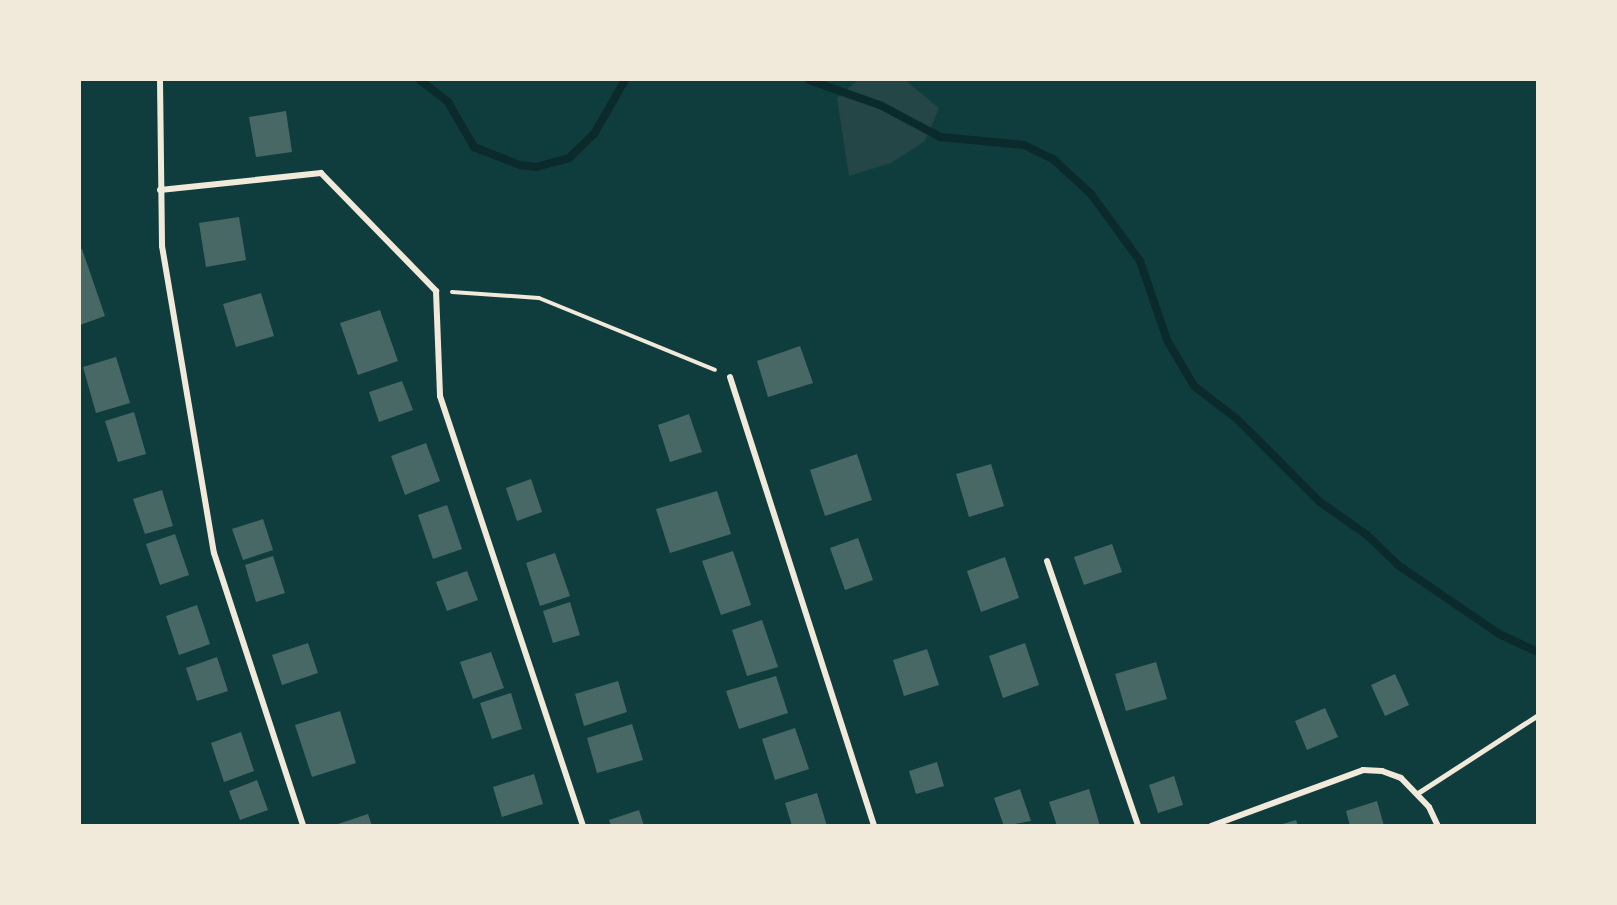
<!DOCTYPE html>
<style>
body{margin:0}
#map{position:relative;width:1617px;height:905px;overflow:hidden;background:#0f3d3e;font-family:Commissioner,sans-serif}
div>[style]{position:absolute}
.green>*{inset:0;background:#244646}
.stream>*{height:8px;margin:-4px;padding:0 4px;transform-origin:4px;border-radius:4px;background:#0a2a2b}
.building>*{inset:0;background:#486865}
.path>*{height:4px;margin:-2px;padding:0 2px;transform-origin:2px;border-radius:2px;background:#f1e9da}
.service>*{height:4.5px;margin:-2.25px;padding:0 2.25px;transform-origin:2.25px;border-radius:2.25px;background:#f1e9da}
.minor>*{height:6px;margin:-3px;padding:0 3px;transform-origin:3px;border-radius:3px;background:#f1e9da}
span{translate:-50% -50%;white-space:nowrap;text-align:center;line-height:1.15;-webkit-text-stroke:4.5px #f1e9da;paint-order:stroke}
.frame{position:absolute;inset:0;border:81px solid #f1e9da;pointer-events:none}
</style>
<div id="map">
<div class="green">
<i style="clip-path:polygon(858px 80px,905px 80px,939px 108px,925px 141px,891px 163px,849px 176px,837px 98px)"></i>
</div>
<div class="stream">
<i style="left:420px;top:80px;width:36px;rotate:38deg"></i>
<i style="left:448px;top:102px;width:52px;rotate:60deg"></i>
<i style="left:474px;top:147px;width:49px;rotate:21.4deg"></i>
<i style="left:520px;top:165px;width:16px;rotate:7deg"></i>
<i style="left:536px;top:167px;width:34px;rotate:-15deg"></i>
<i style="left:569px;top:158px;width:35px;rotate:-44deg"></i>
<i style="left:594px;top:134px;width:62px;rotate:-60.1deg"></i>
<i style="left:809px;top:80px;width:77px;rotate:19.6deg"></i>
<i style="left:882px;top:106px;width:66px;rotate:28.1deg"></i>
<i style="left:940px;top:137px;width:84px;rotate:5.4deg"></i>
<i style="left:1024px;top:145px;width:32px;rotate:26deg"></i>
<i style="left:1053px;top:159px;width:52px;rotate:42.6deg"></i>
<i style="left:1091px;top:194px;width:83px;rotate:53.8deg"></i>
<i style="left:1140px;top:261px;width:83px;rotate:71.1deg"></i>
<i style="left:1167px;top:340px;width:53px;rotate:59.6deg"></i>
<i style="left:1194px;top:386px;width:54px;rotate:37.5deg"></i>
<i style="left:1237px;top:419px;width:117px;rotate:45deg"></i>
<i style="left:1320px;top:502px;width:57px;rotate:35.1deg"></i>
<i style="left:1367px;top:535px;width:43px;rotate:44.1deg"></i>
<i style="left:1398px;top:565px;width:122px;rotate:34.3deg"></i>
<i style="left:1499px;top:634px;width:43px;rotate:24.8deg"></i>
</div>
<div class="building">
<i style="clip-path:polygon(286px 111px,292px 152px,256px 157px,249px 117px)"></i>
<i style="clip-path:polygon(239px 217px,246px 260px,206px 267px,199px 223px)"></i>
<i style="clip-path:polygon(82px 249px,105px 316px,80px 325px,80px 250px)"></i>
<i style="clip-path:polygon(261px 293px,274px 336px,236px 347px,223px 304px)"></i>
<i style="clip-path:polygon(380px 310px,398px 361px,358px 375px,340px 323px)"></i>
<i style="clip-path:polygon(800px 346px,813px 383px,768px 397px,757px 361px)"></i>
<i style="clip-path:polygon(116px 357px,130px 403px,96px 413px,83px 367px)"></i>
<i style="clip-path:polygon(402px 381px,413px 410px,379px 422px,369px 392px)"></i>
<i style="clip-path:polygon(134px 412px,146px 454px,118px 462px,105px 421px)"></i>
<i style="clip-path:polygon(689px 414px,702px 452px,670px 462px,658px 425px)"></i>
<i style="clip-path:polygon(426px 443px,440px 481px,405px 495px,391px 456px)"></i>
<i style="clip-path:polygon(857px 454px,872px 500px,825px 516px,810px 470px)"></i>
<i style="clip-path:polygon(991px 464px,1004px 506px,969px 517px,956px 474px)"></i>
<i style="clip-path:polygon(531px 479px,542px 512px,517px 521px,506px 488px)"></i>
<i style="clip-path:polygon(162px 490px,173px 526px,145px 534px,133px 499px)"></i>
<i style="clip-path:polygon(717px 491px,731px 534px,670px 553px,656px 509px)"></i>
<i style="clip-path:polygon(447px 505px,462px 549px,433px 559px,418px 515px)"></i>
<i style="clip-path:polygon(263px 519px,273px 550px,243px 560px,232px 529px)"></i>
<i style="clip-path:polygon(175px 534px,189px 575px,160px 585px,146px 544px)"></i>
<i style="clip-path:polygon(858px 538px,873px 580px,845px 590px,830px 548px)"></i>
<i style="clip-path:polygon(1112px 544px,1122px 572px,1084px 585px,1074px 557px)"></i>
<i style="clip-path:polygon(733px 551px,751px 605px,721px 615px,702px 561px)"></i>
<i style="clip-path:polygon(555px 553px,570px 596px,540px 606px,526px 563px)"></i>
<i style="clip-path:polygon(273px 556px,285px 593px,256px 602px,245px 565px)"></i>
<i style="clip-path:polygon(1005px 557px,1019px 598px,981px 612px,967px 571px)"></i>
<i style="clip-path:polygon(467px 571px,478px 600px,447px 611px,436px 582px)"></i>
<i style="clip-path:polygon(570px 602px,580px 635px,553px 643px,543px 611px)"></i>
<i style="clip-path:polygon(197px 605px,210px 644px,179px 655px,166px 616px)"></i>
<i style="clip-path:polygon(762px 620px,778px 667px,747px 676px,732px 630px)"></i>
<i style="clip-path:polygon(308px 643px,318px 673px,282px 685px,272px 655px)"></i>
<i style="clip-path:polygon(1025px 643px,1039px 685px,1003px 698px,989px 656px)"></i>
<i style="clip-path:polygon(927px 649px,939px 685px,904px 696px,893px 660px)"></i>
<i style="clip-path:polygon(491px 652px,504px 688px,473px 699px,460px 662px)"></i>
<i style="clip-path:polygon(217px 657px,228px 691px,197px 701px,186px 668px)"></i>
<i style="clip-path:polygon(1156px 662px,1167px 699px,1126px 711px,1115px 674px)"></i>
<i style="clip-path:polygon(1395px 674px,1409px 705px,1385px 716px,1371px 685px)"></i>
<i style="clip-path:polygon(776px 676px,788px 713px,739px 729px,726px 691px)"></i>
<i style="clip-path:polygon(618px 681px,627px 712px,584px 726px,575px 694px)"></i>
<i style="clip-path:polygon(511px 693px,522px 729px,492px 739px,480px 703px)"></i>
<i style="clip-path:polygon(1325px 708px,1338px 737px,1307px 750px,1295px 721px)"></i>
<i style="clip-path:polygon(340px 711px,356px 763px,312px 777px,295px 725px)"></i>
<i style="clip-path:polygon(632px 724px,643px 760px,597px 773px,587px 738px)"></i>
<i style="clip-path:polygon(795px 728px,809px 769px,775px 780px,762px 739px)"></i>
<i style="clip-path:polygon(241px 732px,254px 771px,224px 782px,211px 743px)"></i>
<i style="clip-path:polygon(937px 762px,944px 786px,916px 794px,909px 771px)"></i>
<i style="clip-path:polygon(534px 774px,543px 804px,502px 817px,493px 787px)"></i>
<i style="clip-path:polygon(1174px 776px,1183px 805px,1158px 813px,1149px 785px)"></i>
<i style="clip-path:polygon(257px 780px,268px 810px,240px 820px,229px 791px)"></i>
<i style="clip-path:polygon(1020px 789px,1031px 821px,1004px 826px,994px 798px)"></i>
<i style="clip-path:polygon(1089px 789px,1100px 826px,1057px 826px,1049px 802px)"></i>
<i style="clip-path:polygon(817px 793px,827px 826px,792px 826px,785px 803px)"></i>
<i style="clip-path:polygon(1377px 801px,1384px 826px,1350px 826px,1346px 811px)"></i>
<i style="clip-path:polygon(639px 810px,644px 826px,611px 826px,609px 820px)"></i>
<i style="clip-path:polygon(368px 814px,372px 826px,335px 826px,335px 825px)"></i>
<i style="clip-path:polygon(1296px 820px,1298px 826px,1280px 826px,1279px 825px)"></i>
</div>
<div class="path">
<i style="left:452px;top:292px;width:87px;rotate:3.9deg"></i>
<i style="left:539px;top:298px;width:190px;rotate:22.2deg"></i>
</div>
<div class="service">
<i style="left:1418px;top:793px;width:143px;rotate:-33deg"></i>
</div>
<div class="minor">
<i style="left:160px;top:80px;width:166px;rotate:89.3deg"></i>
<i style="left:162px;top:246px;width:311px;rotate:80.4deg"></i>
<i style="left:214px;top:553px;width:287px;rotate:71.9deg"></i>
<i style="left:160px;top:190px;width:162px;rotate:-6deg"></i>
<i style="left:321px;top:173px;width:165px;rotate:45.7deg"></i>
<i style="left:436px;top:291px;width:105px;rotate:87.8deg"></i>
<i style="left:440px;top:396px;width:453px;rotate:71.6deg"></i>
<i style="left:730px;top:377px;width:472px;rotate:72.2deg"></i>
<i style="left:1047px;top:561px;width:280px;rotate:71deg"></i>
<i style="left:1211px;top:826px;width:162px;rotate:-20.2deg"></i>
<i style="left:1363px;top:770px;width:19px;rotate:3deg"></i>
<i style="left:1382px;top:771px;width:20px;rotate:20deg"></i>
<i style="left:1401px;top:778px;width:40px;rotate:46deg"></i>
<i style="left:1429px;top:807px;width:21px;rotate:65deg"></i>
</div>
<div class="frame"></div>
</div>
